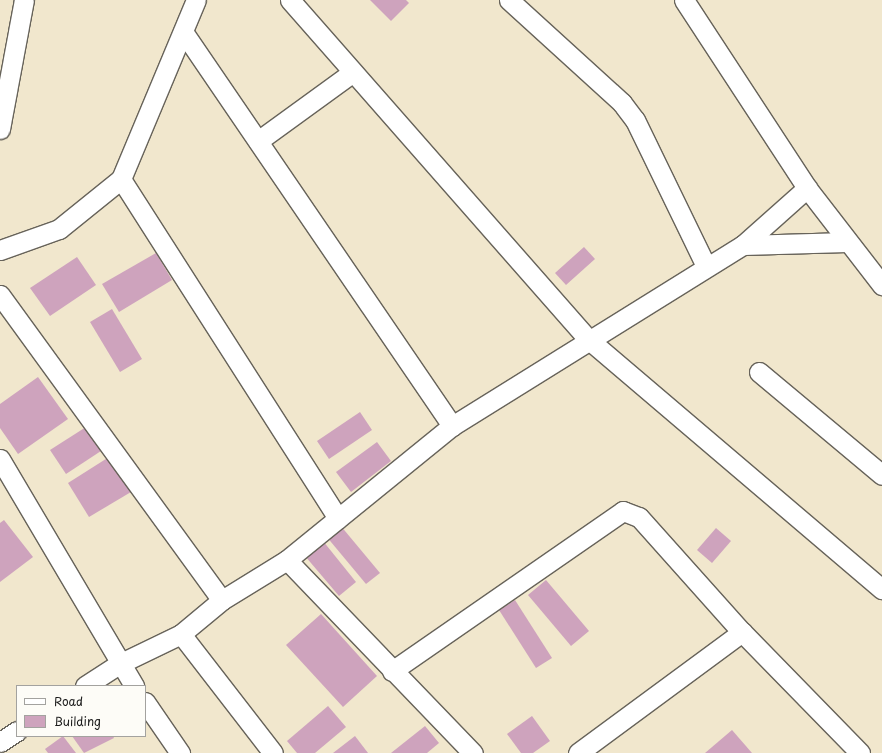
<!DOCTYPE html>
<style>
body{margin:0}
#map{position:relative;width:882px;height:753px;overflow:hidden;background:#f1e7cd;font-family:"Playpen Sans",sans-serif}
div>[style]{position:absolute}
.building>*{inset:0;background:#cea3bd}
.roads{filter:drop-shadow(1px 0 #67635a) drop-shadow(-1px 0 #67635a) drop-shadow(0 1px #67635a) drop-shadow(0 -1px #67635a)}
.street>*{height:19px;margin:-9.5px;padding:0 9.5px;transform-origin:9.5px;border-radius:9.5px;background:#fff}
span{translate:-50% -50%;white-space:nowrap;text-align:center;line-height:1.15;-webkit-text-stroke:3px #fdfcf7;paint-order:stroke}
.legend{position:absolute;left:16px;top:685px;width:130px;height:52px;box-sizing:border-box;background:#fdfcf7;border:1px solid #a3a29f;margin:0;padding:5px 7px;list-style:none;font-size:12px;color:#1c1c1c}
.legend li{display:flex;align-items:center;gap:8px;height:20px}
.legend b{width:20px;border:1px solid #a3a29f}
</style>
<div id="map">
<div class="building">
<i style="clip-path:polygon(370px 0,406px 0,409px 3px,391px 21px)"></i>
<i style="clip-path:polygon(584px 247px,595px 259px,566px 285px,555px 273px)"></i>
<i style="clip-path:polygon(156px 253px,172px 280px,119px 312px,102px 284px)"></i>
<i style="clip-path:polygon(77px 257px,96px 285px,50px 316px,30px 288px)"></i>
<i style="clip-path:polygon(112px 309px,142px 359px,120px 372px,90px 322px)"></i>
<i style="clip-path:polygon(38px 377px,68px 419px,18px 454px,0 428px,0 404px)"></i>
<i style="clip-path:polygon(360px 412px,372px 430px,329px 459px,317px 441px)"></i>
<i style="clip-path:polygon(86px 427px,101px 451px,66px 474px,50px 450px)"></i>
<i style="clip-path:polygon(377px 442px,391px 461px,351px 492px,336px 472px)"></i>
<i style="clip-path:polygon(109px 457px,131px 492px,89px 517px,68px 483px)"></i>
<i style="clip-path:polygon(4px 520px,33px 557px,0 582px,0 523px)"></i>
<i style="clip-path:polygon(340px 525px,380px 573px,366px 584px,326px 536px)"></i>
<i style="clip-path:polygon(716px 528px,731px 541px,712px 563px,697px 550px)"></i>
<i style="clip-path:polygon(323px 541px,356px 582px,339px 596px,305px 556px)"></i>
<i style="clip-path:polygon(546px 580px,589px 631px,571px 646px,528px 595px)"></i>
<i style="clip-path:polygon(515px 600px,552px 658px,536px 668px,499px 610px)"></i>
<i style="clip-path:polygon(321px 614px,377px 676px,343px 707px,286px 645px)"></i>
<i style="clip-path:polygon(328px 706px,346px 727px,315px 753px,297px 753px,287px 741px)"></i>
<i style="clip-path:polygon(532px 716px,550px 741px,533px 753px,521px 753px,507px 734px)"></i>
<i style="clip-path:polygon(425px 726px,439px 743px,427px 753px,391px 753px)"></i>
<i style="clip-path:polygon(732px 730px,752px 753px,705px 753px)"></i>
<i style="clip-path:polygon(63px 736px,76px 753px,48px 753px,45px 749px)"></i>
<i style="clip-path:polygon(72px 736px,113px 736px,114px 738px,84px 753px)"></i>
<i style="clip-path:polygon(355px 736px,368px 753px,333px 753px)"></i>
</div>
<div class="roads">
<div class="street">
<i style="left:290px;top:0;width:451px;rotate:48.7deg"></i>
<i style="left:588px;top:339px;width:386px;rotate:40.4deg"></i>
<i style="left:509px;top:0;width:153px;rotate:42.3deg"></i>
<i style="left:622px;top:103px;width:21px;rotate:53deg"></i>
<i style="left:635px;top:120px;width:162px;rotate:64.1deg"></i>
<i style="left:684px;top:0;width:225px;rotate:56.8deg"></i>
<i style="left:807px;top:188px;width:123px;rotate:52.3deg"></i>
<i style="left:184px;top:33px;width:476px;rotate:55.7deg"></i>
<i style="left:0;top:129px;width:131px;rotate:-79.5deg"></i>
<i style="left:258px;top:141px;width:117px;rotate:-36deg"></i>
<i style="left:121px;top:179px;width:403px;rotate:57.4deg"></i>
<i style="left:743px;top:245px;width:104px;rotate:-1.7deg"></i>
<i style="left:0;top:250px;width:63px;rotate:-19.6deg"></i>
<i style="left:59px;top:229px;width:80px;rotate:-38.9deg"></i>
<i style="left:121px;top:179px;width:194px;rotate:-67.3deg"></i>
<i style="left:0;top:295px;width:377px;rotate:54deg"></i>
<i style="left:759px;top:372px;width:160px;rotate:39.9deg"></i>
<i style="left:0;top:459px;width:264px;rotate:59.4deg"></i>
<i style="left:287px;top:560px;width:268px;rotate:46.1deg"></i>
<i style="left:181px;top:634px;width:150px;rotate:52.3deg"></i>
<i style="left:392px;top:671px;width:281px;rotate:-34.7deg"></i>
<i style="left:623px;top:511px;width:17px;rotate:21deg"></i>
<i style="left:639px;top:517px;width:154px;rotate:48.2deg"></i>
<i style="left:742px;top:632px;width:169px;rotate:45.7deg"></i>
<i style="left:85px;top:686px;width:40px;rotate:-32.9deg"></i>
<i style="left:119px;top:664px;width:69px;rotate:-25.8deg"></i>
<i style="left:181px;top:634px;width:53px;rotate:-39.7deg"></i>
<i style="left:222px;top:600px;width:76px;rotate:-31.6deg"></i>
<i style="left:287px;top:560px;width:213px;rotate:-39.1deg"></i>
<i style="left:452px;top:426px;width:343px;rotate:-31.9deg"></i>
<i style="left:743px;top:245px;width:86px;rotate:-41.7deg"></i>
<i style="left:145px;top:702px;width:62px;rotate:55.5deg"></i>
<i style="left:0;top:742px;width:20px;rotate:-33deg"></i>
<i style="left:578px;top:753px;width:204px;rotate:-36.4deg"></i>
</div>
</div>
<ul class="legend">
<li><b style="height:5px;background:#fff"></b>Road</li>
<li><b style="height:11px;background:#cea3bd"></b>Building</li>
</ul>
</div>
